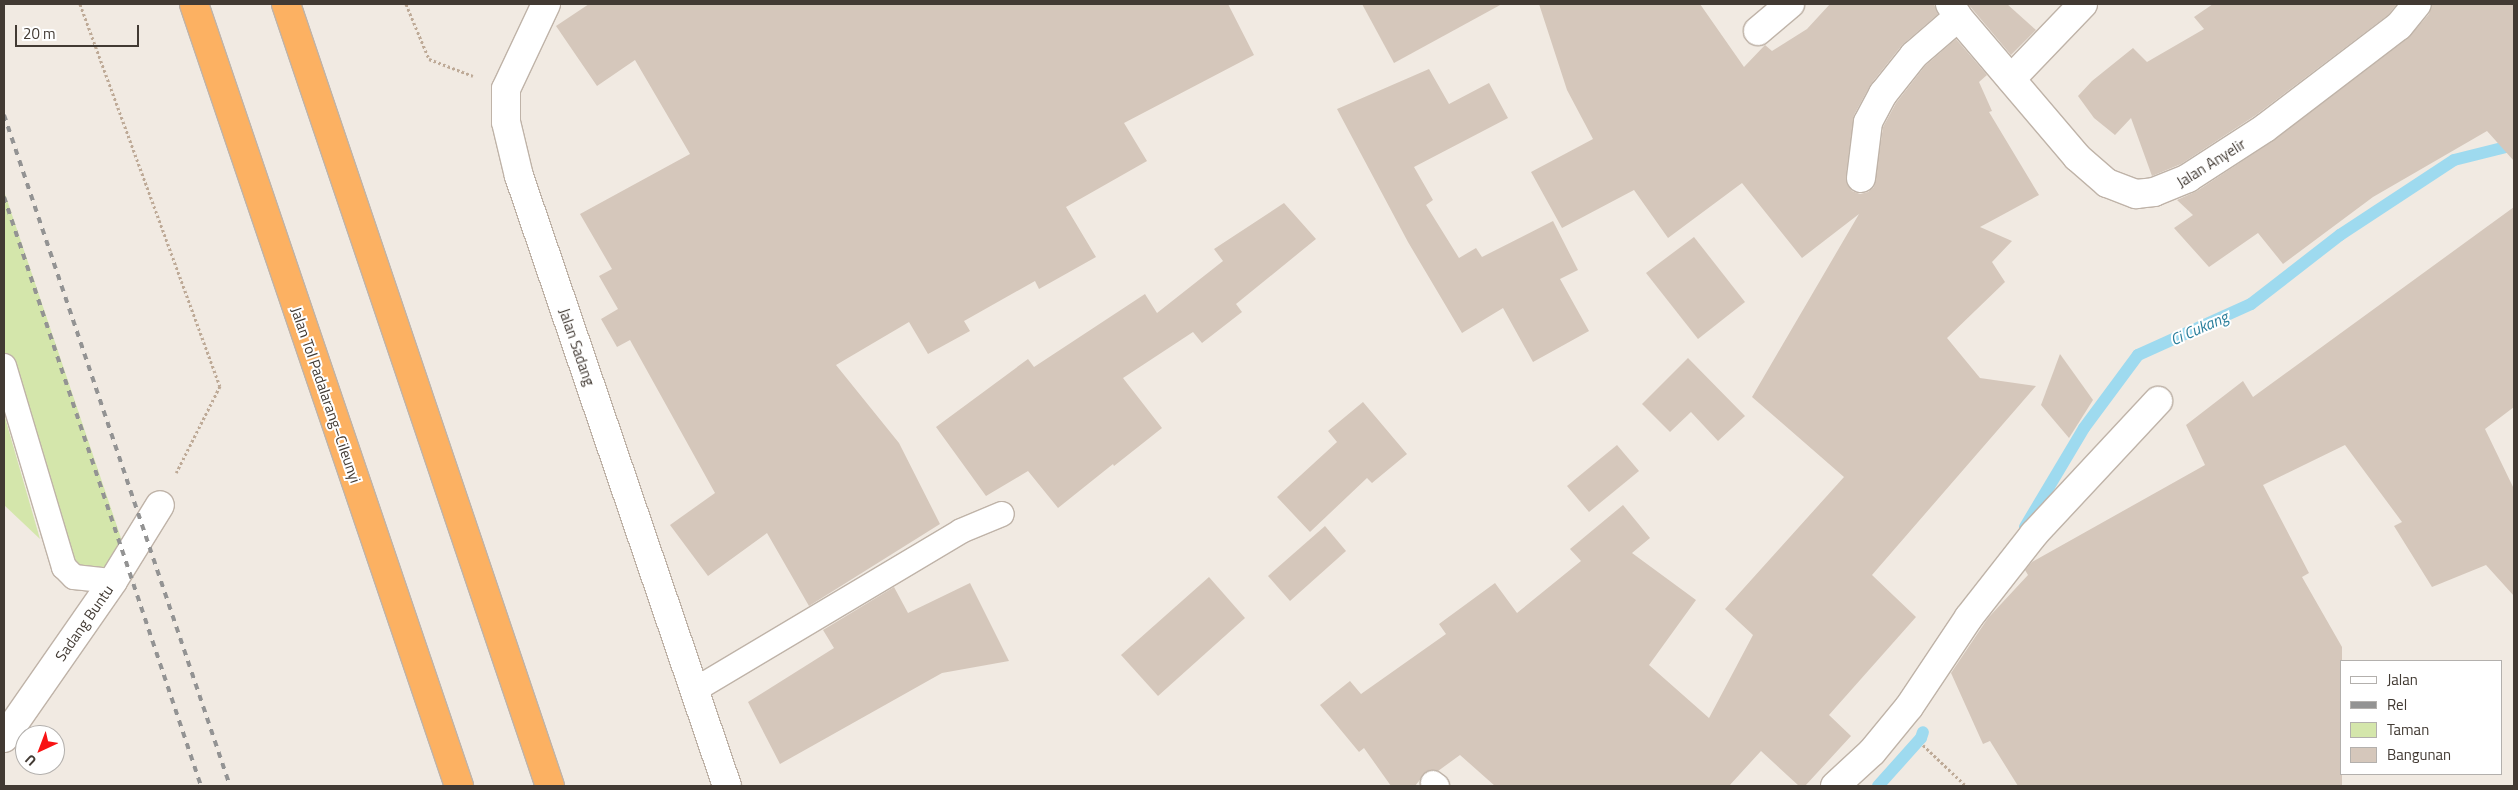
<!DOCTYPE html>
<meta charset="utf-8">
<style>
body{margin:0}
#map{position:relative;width:2518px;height:790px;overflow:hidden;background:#f1eae2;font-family:"Titillium Web",sans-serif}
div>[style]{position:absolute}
.green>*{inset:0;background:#d4e6ab}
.stream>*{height:12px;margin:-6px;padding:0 6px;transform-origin:6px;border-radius:6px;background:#9edaef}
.building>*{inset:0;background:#d5c7bb}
.path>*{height:3px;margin-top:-1.5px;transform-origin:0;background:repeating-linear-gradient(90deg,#beaa97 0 2.5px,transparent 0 5px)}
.roads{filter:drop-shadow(1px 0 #bfb3a8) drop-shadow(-1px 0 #bfb3a8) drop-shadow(0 1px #bfb3a8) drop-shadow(0 -1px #bfb3a8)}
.service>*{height:24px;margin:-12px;padding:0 12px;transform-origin:12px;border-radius:12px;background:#fff}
.minor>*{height:28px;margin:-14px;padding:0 14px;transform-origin:14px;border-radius:14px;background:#fff}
.tertiary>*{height:28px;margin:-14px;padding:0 14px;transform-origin:14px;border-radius:14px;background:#fff}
.motorway>*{height:28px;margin:-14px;padding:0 14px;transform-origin:14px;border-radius:14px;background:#fcb162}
.rail>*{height:4px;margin-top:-2px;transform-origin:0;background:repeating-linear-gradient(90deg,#939393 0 6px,transparent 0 12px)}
span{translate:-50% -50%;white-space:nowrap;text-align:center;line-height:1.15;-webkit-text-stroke:4px #fff;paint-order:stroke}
.street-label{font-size:15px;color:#423a33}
.water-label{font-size:16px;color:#2b7f9c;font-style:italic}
.frame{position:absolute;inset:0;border:5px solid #423a33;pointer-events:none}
.legend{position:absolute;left:2340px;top:660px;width:162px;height:115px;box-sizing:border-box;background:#fff;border:1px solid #b3b0ad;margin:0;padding:6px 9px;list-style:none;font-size:15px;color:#423a33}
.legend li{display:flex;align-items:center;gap:10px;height:25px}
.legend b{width:25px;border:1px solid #b3b0ad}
.north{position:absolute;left:15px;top:725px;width:50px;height:50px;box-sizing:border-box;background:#fff;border:1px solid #b3b0ad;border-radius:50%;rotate:223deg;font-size:14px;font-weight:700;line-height:20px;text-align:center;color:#423a33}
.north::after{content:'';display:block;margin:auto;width:18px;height:22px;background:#f81314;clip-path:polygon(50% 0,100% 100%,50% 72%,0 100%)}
.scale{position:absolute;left:15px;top:25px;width:124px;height:22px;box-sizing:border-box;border:2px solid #423a33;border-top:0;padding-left:6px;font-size:15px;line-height:18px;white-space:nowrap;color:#423a33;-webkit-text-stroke:4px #fff;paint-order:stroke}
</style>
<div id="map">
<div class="green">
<i style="clip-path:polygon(4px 191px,123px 544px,113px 581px,74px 577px,4px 366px)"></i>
<i style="clip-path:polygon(4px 414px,40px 539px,4px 505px)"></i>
</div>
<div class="stream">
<i style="left:2025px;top:527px;width:115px;rotate:-59.2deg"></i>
<i style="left:2084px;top:428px;width:91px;rotate:-53.5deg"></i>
<i style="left:2138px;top:355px;width:124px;rotate:-24.3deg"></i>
<i style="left:2251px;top:304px;width:113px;rotate:-37.8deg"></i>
<i style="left:2340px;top:235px;width:136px;rotate:-33.3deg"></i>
<i style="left:2454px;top:160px;width:62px;rotate:-14deg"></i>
<i style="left:1878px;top:786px;width:64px;rotate:-48.1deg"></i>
<i style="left:1921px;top:738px;width:6px;rotate:-72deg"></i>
</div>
<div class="building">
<i style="clip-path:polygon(589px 4px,1228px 4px,1254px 55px,1124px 123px,1147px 161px,1066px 207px,1096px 257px,1039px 289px,1035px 281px,964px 321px,970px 331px,928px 354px,909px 322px,836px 365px,899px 443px,940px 524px,809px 606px,767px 533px,708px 576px,670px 525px,715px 493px,630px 340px,617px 347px,601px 319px,618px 309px,599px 276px,612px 269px,580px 214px,690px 154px,635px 60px,597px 86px,556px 26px)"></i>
<i style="clip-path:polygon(1362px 4px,1502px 4px,1394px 63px)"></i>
<i style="clip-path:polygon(1539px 4px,1700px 4px,1744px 67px,1765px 45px,1772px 51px,1807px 29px,1830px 4px,1934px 4px,1938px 14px,1902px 45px,1871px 84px,1854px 115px,1846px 176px,1847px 184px,1852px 191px,1860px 194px,1868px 192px,1874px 187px,1883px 127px,1896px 103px,1925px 66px,1956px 39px,1987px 75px,1979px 82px,1992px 111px,1989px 112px,2039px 195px,1980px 227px,2012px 241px,1992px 262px,2005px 282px,1947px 338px,1980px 378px,2036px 386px,1872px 575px,1916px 617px,1829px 715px,1851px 736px,1805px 786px,1799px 786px,1761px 751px,1729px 786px,1495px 786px,1460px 755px,1438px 771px,1427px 771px,1415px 786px,1391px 786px,1364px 748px,1359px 752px,1320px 705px,1350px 681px,1361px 694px,1446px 634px,1439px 624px,1495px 583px,1517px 613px,1581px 561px,1570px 549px,1623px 505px,1650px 538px,1632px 553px,1696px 600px,1649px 665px,1709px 718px,1753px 635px,1725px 609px,1844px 477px,1752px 397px,1859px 214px,1802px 258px,1742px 183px,1668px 238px,1634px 190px,1562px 228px,1531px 172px,1593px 139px,1567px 90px)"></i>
<i style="clip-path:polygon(1968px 4px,2007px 4px,2036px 30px,2011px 55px)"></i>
<i style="clip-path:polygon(2213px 4px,2397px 4px,2388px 15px,2256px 115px,2181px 164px,2152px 176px,2131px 118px,2115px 135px,2094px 118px,2078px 96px,2092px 81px,2133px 48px,2147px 62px,2204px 29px,2194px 17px)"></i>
<i style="clip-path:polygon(2432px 4px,2514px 4px,2514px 161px,2487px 131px,2373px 197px,2283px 264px,2258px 233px,2209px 267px,2174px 228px,2193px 215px,2177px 200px,2197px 191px,2274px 140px,2408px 38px,2429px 14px)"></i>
<i style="clip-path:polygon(1429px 69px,1449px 104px,1489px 83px,1508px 118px,1414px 167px,1433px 200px,1426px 205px,1459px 258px,1476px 248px,1482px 257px,1553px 221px,1578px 270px,1560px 279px,1589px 331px,1533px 362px,1503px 308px,1462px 333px,1408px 242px,1337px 109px)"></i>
<i style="clip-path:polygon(1284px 203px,1316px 239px,1236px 304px,1242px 312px,1202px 343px,1193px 332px,1123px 378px,1162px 428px,1114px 466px,1113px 464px,1058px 508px,1028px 471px,986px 496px,936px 427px,1028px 359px,1034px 367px,1145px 294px,1157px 313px,1223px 261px,1214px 249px)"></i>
<i style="clip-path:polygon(2514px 207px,2514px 407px,2485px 429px,2514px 489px,2514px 596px,2486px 565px,2432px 587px,2394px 526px,2402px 522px,2345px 445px,2263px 485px,2309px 573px,2302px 577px,2342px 647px,2342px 786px,2018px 786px,1990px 741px,1983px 744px,1951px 673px,1988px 618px,2028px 575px,2025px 570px,2032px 562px,2205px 465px,2186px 425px,2243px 381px,2253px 397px)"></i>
<i style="clip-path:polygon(1694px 237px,1745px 302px,1698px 339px,1646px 273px)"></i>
<i style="clip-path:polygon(2060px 354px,2093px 400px,2069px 438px,2041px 405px)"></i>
<i style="clip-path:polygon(1688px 358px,1745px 416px,1718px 441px,1691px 412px,1670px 432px,1642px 404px)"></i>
<i style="clip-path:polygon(1363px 402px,1407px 454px,1372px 483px,1367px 478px,1310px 532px,1277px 497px,1337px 442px,1328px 431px)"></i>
<i style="clip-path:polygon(1617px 445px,1639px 471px,1589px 512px,1567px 486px)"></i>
<i style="clip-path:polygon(1325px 526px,1346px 551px,1290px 601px,1268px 576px)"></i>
<i style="clip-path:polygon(1209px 577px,1245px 618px,1158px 696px,1121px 655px)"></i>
<i style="clip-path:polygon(970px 583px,1009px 661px,942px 673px,780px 764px,748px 702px,834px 648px,823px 630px,894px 587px,908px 613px)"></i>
</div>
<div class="path">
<i style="left:80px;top:4px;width:407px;rotate:69.9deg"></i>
<i style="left:220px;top:386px;width:97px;rotate:116.8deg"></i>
<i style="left:406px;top:4px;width:60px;rotate:67.3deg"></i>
<i style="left:429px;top:59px;width:47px;rotate:21.1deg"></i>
<i style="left:1923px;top:745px;width:59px;rotate:43.6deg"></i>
</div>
<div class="roads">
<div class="service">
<i style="left:4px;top:366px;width:210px;rotate:73.4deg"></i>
<i style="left:64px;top:567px;width:14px;rotate:45deg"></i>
<i style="left:74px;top:577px;width:39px;rotate:6deg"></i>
<i style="left:693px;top:691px;width:312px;rotate:-30.8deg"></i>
<i style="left:961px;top:531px;width:44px;rotate:-22.5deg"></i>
<i style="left:1433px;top:783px;width:5px;rotate:37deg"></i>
</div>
<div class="minor">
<i style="left:1950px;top:4px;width:15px;rotate:58deg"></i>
<i style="left:1958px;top:17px;width:184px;rotate:49.6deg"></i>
<i style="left:2077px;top:157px;width:40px;rotate:41deg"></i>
<i style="left:2107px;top:183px;width:31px;rotate:21deg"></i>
<i style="left:2136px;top:194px;width:18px;rotate:-6deg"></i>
<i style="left:2154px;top:192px;width:37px;rotate:-22deg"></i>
<i style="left:2188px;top:178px;width:92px;rotate:-33deg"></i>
<i style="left:2265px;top:128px;width:168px;rotate:-37.3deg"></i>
<i style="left:2399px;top:26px;width:28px;rotate:-51deg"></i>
<i style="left:1758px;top:31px;width:42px;rotate:-40.2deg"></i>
<i style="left:2011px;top:79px;width:104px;rotate:-46.2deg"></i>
<i style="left:1861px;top:178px;width:56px;rotate:-82.9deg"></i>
<i style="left:1868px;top:122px;width:32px;rotate:-62deg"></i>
<i style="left:1883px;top:94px;width:50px;rotate:-51.5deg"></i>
<i style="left:1914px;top:55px;width:58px;rotate:-40.8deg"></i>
<i style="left:4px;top:738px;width:191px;rotate:-55.2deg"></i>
<i style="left:113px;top:581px;width:89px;rotate:-58.3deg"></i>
<i style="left:1835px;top:786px;width:50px;rotate:-42.6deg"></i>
<i style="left:1872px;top:752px;width:58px;rotate:-50.6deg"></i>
<i style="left:1909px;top:707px;width:108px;rotate:-56.3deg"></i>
<i style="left:1969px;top:617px;width:105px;rotate:-51.9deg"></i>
<i style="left:2034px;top:534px;width:182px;rotate:-47deg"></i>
</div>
<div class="tertiary">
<i style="left:546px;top:4px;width:94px;rotate:115.2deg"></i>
<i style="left:506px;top:89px;width:33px;rotate:90deg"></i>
<i style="left:506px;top:122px;width:56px;rotate:76.5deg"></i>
<i style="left:519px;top:176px;width:644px;rotate:71.17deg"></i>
</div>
<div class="motorway">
<i style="left:194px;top:4px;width:826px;rotate:71.28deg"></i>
<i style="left:286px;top:4px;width:825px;rotate:71.35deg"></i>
</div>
</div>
<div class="rail">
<i style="left:4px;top:115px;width:708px;rotate:71.39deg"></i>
<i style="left:4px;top:197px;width:621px;rotate:71.51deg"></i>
</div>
<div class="street-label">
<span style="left:2211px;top:163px;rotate:-32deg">Jalan Anyelir</span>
<span style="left:577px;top:347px;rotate:71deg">Jalan Sadang</span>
<span style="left:326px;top:395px;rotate:71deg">Jalan Tol Padalarang–Cileunyi</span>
<span style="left:84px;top:623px;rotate:-55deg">Sadang Buntu</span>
</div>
<div class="water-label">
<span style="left:2199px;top:328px;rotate:-24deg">Ci Cukang</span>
</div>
<div class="frame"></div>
<ul class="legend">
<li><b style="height:6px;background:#fff"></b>Jalan</li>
<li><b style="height:6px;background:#939393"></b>Rel</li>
<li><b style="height:14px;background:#d4e6ab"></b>Taman</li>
<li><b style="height:14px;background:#d5c7bb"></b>Bangunan</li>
</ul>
<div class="north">U</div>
<div class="scale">20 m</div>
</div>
